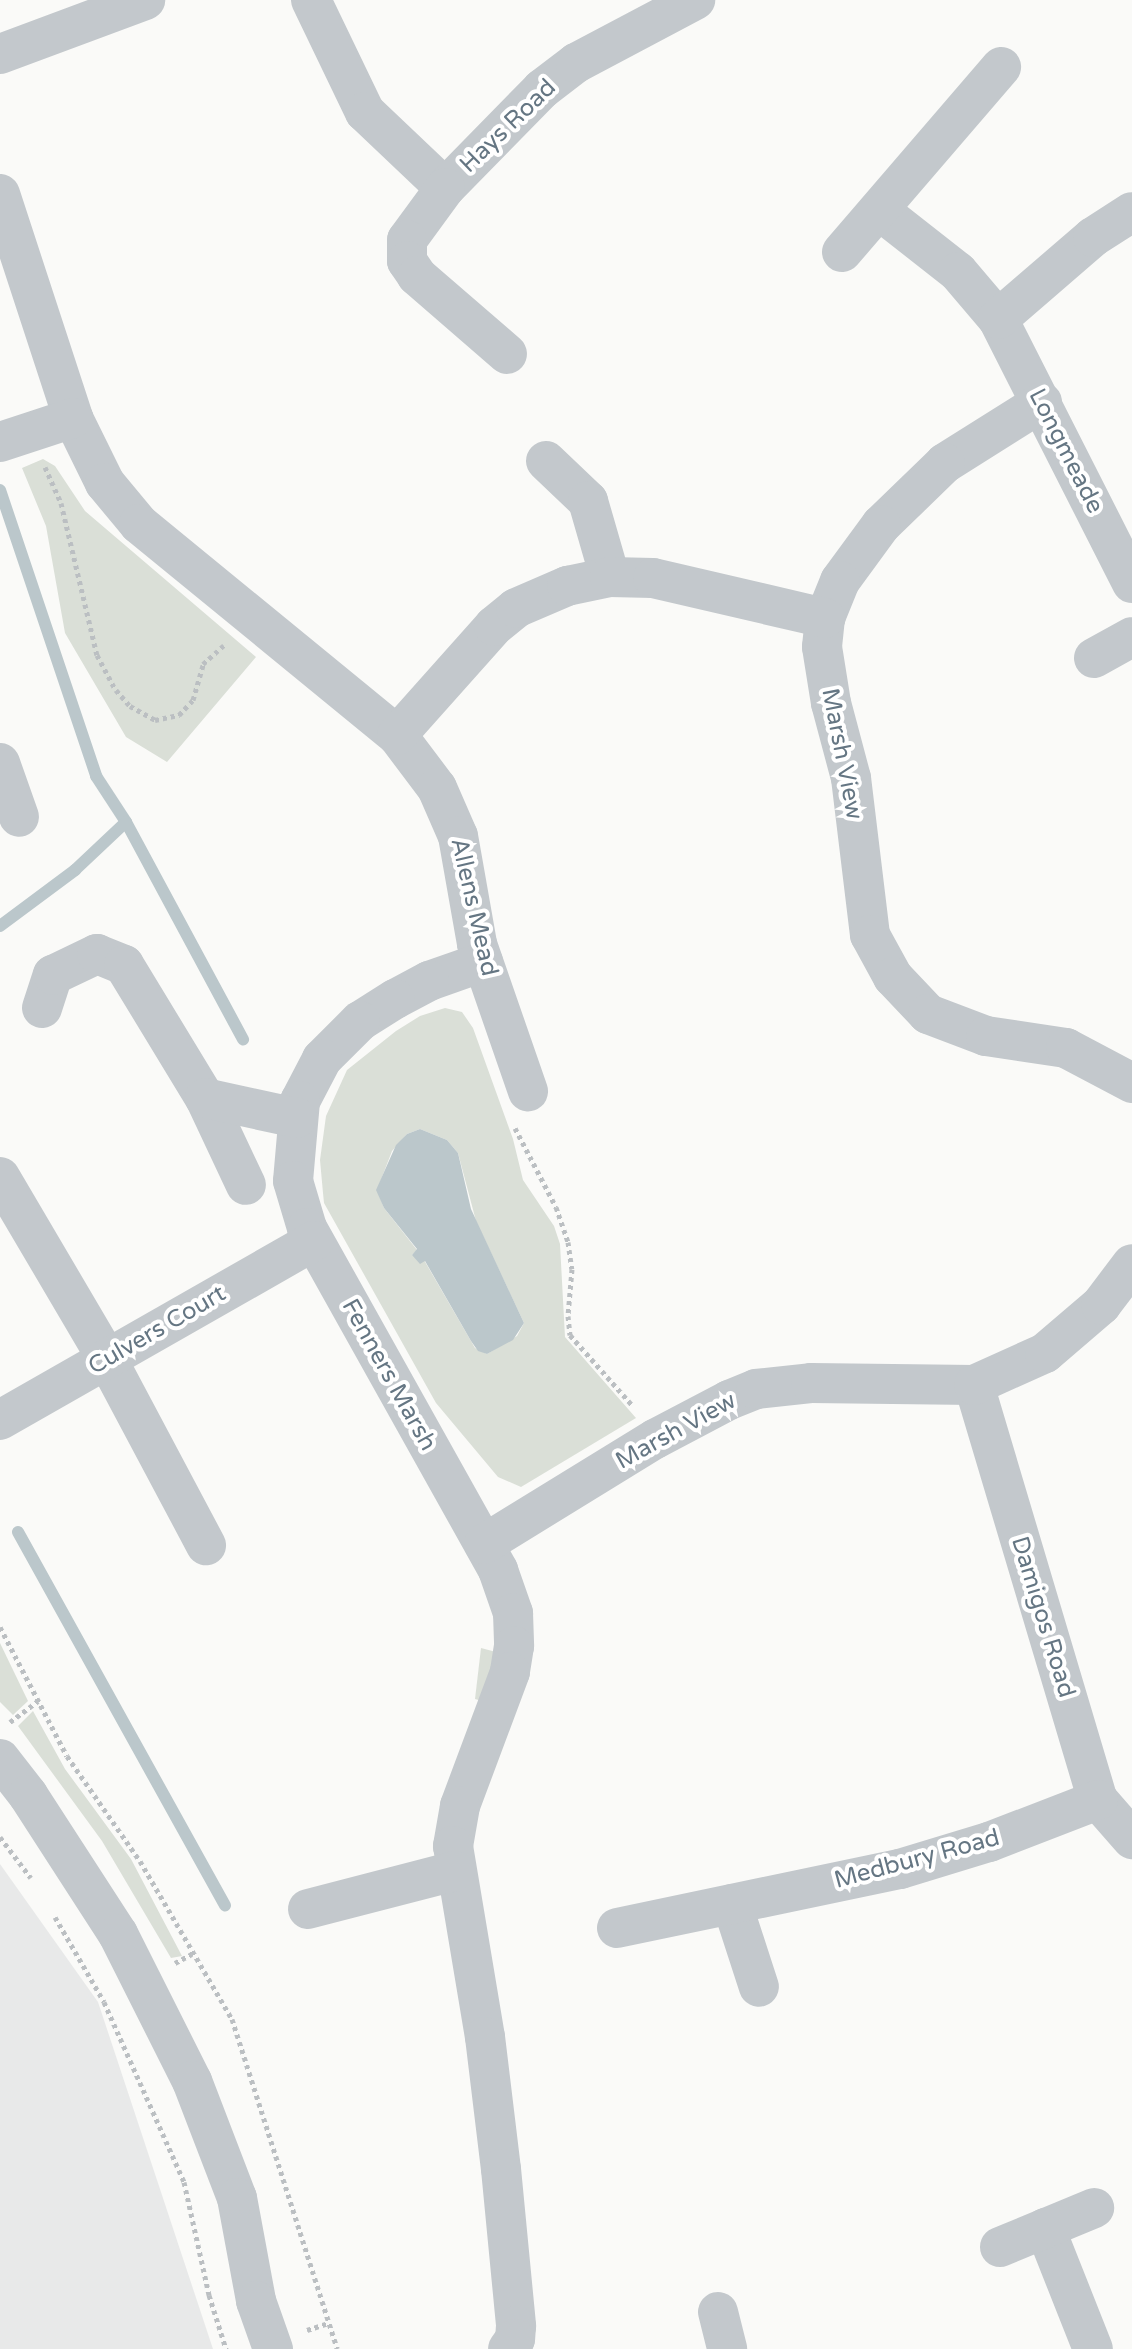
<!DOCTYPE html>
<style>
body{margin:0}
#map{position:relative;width:1132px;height:2349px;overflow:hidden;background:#fafaf8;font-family:"Varela Round",sans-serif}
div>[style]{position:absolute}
.built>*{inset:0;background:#e8e9e9}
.green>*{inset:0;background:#dadfd7}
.water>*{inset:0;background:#bbc7cb}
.stream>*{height:12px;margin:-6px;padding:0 6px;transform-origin:6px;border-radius:6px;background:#bbc7cb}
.path>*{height:5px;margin-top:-2.5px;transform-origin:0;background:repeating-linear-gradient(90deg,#bbbfc2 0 4px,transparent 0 8px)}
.minor>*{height:40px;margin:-20px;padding:0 20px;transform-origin:20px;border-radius:20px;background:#c3c8cc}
span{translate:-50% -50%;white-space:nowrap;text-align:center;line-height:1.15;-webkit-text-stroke:8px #fff;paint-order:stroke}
.street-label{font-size:24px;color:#657683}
</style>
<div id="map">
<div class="built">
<i style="clip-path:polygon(0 1864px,98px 2002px,213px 2349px,0 2349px)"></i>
</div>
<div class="green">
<i style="clip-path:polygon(43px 459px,55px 466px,85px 511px,256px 657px,167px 762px,126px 737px,65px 633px,46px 526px,22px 468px)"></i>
<i style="clip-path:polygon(evenodd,445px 1008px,462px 1012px,473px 1028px,513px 1139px,523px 1180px,554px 1226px,560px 1244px,565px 1337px,636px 1418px,521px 1487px,498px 1477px,436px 1403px,324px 1203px,323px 1193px,320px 1160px,326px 1116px,347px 1070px,396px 1031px,420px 1016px,445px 1008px,420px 1129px,447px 1140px,458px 1153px,476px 1221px,524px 1323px,517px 1336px,487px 1354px,475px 1348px,424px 1260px,412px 1255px,417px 1250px,384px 1208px,377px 1190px,392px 1151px,407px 1134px,420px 1129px)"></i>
<i style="clip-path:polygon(0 1643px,28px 1701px,13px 1715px,0 1702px)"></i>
<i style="clip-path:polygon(481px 1648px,496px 1652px,482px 1701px,475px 1699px)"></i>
<i style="clip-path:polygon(33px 1711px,65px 1769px,131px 1859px,182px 1956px,171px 1958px,102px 1841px,18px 1726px)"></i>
</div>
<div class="water">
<i style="clip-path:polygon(420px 1129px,447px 1140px,458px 1153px,471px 1209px,524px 1323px,513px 1340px,487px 1354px,478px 1351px,471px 1341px,425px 1261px,420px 1264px,412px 1255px,417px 1249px,384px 1208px,376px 1190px,396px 1145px,407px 1134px)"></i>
</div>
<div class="stream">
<i style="left:0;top:490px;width:302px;rotate:71.4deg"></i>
<i style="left:96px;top:776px;width:55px;rotate:56.9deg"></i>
<i style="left:126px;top:822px;width:247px;rotate:61.7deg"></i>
<i style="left:0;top:926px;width:94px;rotate:-36.7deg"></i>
<i style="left:75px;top:870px;width:70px;rotate:-43.3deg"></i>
<i style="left:18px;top:1532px;width:427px;rotate:61deg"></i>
</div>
<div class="path">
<i style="left:45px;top:467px;width:39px;rotate:66deg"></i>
<i style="left:61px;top:503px;width:156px;rotate:76.7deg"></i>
<i style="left:97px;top:655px;width:40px;rotate:62deg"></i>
<i style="left:116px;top:690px;width:21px;rotate:49deg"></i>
<i style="left:130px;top:706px;width:29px;rotate:29deg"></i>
<i style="left:155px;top:720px;width:25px;rotate:-12deg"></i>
<i style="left:179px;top:715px;width:21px;rotate:-47deg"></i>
<i style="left:193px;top:700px;width:37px;rotate:-74deg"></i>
<i style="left:203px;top:664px;width:28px;rotate:-42deg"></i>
<i style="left:515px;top:1128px;width:89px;rotate:62.6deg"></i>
<i style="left:556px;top:1207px;width:37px;rotate:71deg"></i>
<i style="left:568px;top:1242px;width:27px;rotate:82deg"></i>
<i style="left:572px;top:1269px;width:47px;rotate:94.9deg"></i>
<i style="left:568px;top:1316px;width:19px;rotate:84deg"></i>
<i style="left:570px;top:1335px;width:95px;rotate:48.4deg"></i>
<i style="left:0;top:1627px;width:145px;rotate:62.6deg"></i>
<i style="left:67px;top:1756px;width:128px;rotate:55.2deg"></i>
<i style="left:140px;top:1861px;width:183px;rotate:59.8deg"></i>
<i style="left:232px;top:2019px;width:346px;rotate:72.3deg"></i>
<i style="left:10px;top:1722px;width:35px;rotate:-37deg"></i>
<i style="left:0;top:1837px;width:51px;rotate:52.9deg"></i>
<i style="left:55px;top:1917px;width:98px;rotate:60deg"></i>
<i style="left:104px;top:2002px;width:197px;rotate:66deg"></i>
<i style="left:184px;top:2182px;width:116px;rotate:77.5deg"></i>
<i style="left:209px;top:2295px;width:57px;rotate:72.5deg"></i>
<i style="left:175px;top:1963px;width:19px;rotate:-28deg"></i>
<i style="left:307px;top:2330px;width:23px;rotate:-18deg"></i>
</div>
<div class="minor">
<i style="left:311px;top:0;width:124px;rotate:64.3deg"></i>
<i style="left:365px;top:112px;width:110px;rotate:43.5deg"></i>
<i style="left:445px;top:188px;width:139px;rotate:-45.6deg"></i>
<i style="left:542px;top:89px;width:43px;rotate:-37.4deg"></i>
<i style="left:576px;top:63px;width:135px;rotate:-27.9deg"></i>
<i style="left:0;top:54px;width:155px;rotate:-20.4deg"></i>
<i style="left:445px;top:188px;width:64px;rotate:126.2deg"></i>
<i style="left:407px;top:240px;width:21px;rotate:90deg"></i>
<i style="left:407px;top:261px;width:18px;rotate:56deg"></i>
<i style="left:417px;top:276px;width:119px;rotate:40.9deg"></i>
<i style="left:0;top:194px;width:236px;rotate:71.9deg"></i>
<i style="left:73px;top:418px;width:72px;rotate:63.8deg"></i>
<i style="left:105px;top:483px;width:53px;rotate:50.3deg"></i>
<i style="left:139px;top:524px;width:333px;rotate:39.3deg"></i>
<i style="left:397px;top:735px;width:66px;rotate:53deg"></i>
<i style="left:437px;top:788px;width:52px;rotate:66.4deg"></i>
<i style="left:458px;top:836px;width:110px;rotate:80deg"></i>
<i style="left:477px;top:944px;width:156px;rotate:70.9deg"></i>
<i style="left:879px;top:210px;width:100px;rotate:38.1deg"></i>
<i style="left:958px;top:272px;width:62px;rotate:49.6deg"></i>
<i style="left:998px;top:319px;width:296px;rotate:63.1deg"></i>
<i style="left:842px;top:252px;width:244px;rotate:-49.3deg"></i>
<i style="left:998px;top:319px;width:125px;rotate:-40.8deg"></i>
<i style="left:1093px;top:237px;width:46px;rotate:-32.7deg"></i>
<i style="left:1042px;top:402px;width:115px;rotate:147.8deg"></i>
<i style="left:945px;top:463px;width:89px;rotate:135.9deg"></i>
<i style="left:881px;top:525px;width:69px;rotate:126.2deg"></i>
<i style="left:840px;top:581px;width:40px;rotate:112deg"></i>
<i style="left:825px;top:618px;width:29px;rotate:96deg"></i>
<i style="left:822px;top:647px;width:57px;rotate:80.9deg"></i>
<i style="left:831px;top:703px;width:78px;rotate:75.1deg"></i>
<i style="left:851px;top:778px;width:158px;rotate:83.1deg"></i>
<i style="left:870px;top:935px;width:48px;rotate:61.3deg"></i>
<i style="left:893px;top:977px;width:51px;rotate:46.6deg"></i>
<i style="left:928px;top:1014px;width:62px;rotate:20.8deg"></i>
<i style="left:986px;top:1036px;width:81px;rotate:8.5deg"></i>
<i style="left:1066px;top:1048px;width:75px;rotate:27.9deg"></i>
<i style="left:0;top:442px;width:77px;rotate:-18.2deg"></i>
<i style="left:546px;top:461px;width:58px;rotate:43.6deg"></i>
<i style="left:588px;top:501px;width:79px;rotate:73.9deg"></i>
<i style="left:1094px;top:658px;width:43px;rotate:-28.9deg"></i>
<i style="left:397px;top:735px;width:146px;rotate:-48.3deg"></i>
<i style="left:494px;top:626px;width:28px;rotate:-39deg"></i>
<i style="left:516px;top:608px;width:56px;rotate:-23.3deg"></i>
<i style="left:567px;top:586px;width:44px;rotate:-11.8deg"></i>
<i style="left:610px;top:577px;width:43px;rotate:1.3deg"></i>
<i style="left:653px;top:578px;width:177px;rotate:13.1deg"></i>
<i style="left:0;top:763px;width:57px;rotate:70.6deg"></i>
<i style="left:483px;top:962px;width:57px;rotate:160.6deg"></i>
<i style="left:429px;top:981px;width:38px;rotate:152deg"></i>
<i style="left:395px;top:999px;width:41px;rotate:147.8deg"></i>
<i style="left:360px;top:1021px;width:54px;rotate:135deg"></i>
<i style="left:322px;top:1059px;width:47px;rotate:117.6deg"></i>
<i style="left:300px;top:1101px;width:80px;rotate:95deg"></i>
<i style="left:293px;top:1181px;width:49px;rotate:73.4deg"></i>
<i style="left:307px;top:1228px;width:392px;rotate:60.8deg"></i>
<i style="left:498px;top:1570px;width:46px;rotate:70.8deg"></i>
<i style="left:513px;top:1613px;width:33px;rotate:88deg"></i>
<i style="left:514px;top:1646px;width:26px;rotate:99deg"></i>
<i style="left:510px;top:1672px;width:143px;rotate:110.5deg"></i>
<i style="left:460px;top:1806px;width:41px;rotate:99.9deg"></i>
<i style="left:453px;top:1846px;width:194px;rotate:80.5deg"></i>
<i style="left:485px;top:2037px;width:133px;rotate:83.1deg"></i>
<i style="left:501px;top:2169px;width:158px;rotate:84.5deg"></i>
<i style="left:516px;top:2326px;width:13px;rotate:94deg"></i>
<i style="left:515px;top:2339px;width:12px;rotate:125deg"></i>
<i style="left:42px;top:1008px;width:35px;rotate:-72deg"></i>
<i style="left:53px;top:975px;width:49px;rotate:-25.5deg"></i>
<i style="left:97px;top:954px;width:29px;rotate:22deg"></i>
<i style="left:124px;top:965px;width:156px;rotate:58.7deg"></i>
<i style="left:205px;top:1098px;width:96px;rotate:64.8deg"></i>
<i style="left:205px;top:1098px;width:94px;rotate:12.3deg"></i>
<i style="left:0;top:1177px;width:211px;rotate:59.5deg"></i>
<i style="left:107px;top:1359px;width:211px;rotate:62deg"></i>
<i style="left:974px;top:1385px;width:433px;rotate:73.4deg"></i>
<i style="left:1098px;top:1800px;width:52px;rotate:48.9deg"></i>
<i style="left:0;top:1420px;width:361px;rotate:-29.7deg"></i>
<i style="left:484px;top:1544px;width:201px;rotate:-31.6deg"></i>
<i style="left:655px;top:1439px;width:84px;rotate:-27.8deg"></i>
<i style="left:729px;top:1400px;width:29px;rotate:-22deg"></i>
<i style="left:756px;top:1389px;width:55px;rotate:-6.2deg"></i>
<i style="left:811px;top:1383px;width:163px;rotate:0.7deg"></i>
<i style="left:974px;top:1385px;width:78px;rotate:-24.3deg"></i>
<i style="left:1045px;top:1353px;width:74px;rotate:-40.6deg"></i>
<i style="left:1101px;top:1305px;width:51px;rotate:-52.9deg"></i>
<i style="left:0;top:1759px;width:46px;rotate:52.1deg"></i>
<i style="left:28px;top:1795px;width:166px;rotate:57.1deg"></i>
<i style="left:118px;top:1934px;width:165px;rotate:63.3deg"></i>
<i style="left:192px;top:2081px;width:125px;rotate:69deg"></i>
<i style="left:237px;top:2198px;width:105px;rotate:79.5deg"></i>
<i style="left:256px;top:2301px;width:51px;rotate:70.5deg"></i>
<i style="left:732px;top:1904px;width:87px;rotate:72deg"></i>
<i style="left:308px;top:1909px;width:152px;rotate:-14.5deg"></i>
<i style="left:617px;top:1928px;width:289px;rotate:-11.8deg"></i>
<i style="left:900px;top:1869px;width:93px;rotate:-16.9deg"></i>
<i style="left:989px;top:1842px;width:117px;rotate:-21.1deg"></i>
<i style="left:1045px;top:2228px;width:130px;rotate:68.4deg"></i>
<i style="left:1000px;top:2247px;width:102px;rotate:-22.5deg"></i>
<i style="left:718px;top:2312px;width:38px;rotate:76deg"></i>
</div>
<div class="street-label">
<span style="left:508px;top:126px;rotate:-44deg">Hays Road</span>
<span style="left:1066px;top:451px;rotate:63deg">Longmeade</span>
<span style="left:842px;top:754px;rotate:79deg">Marsh View</span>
<span style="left:474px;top:907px;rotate:77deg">Allens Mead</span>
<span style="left:157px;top:1330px;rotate:-30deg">Culvers Court</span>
<span style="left:389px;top:1375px;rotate:61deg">Fenners Marsh</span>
<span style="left:676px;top:1431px;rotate:-29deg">Marsh View</span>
<span style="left:1043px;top:1617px;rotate:73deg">Damigos Road</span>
<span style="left:917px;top:1859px;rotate:-15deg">Medbury Road</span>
</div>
</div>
